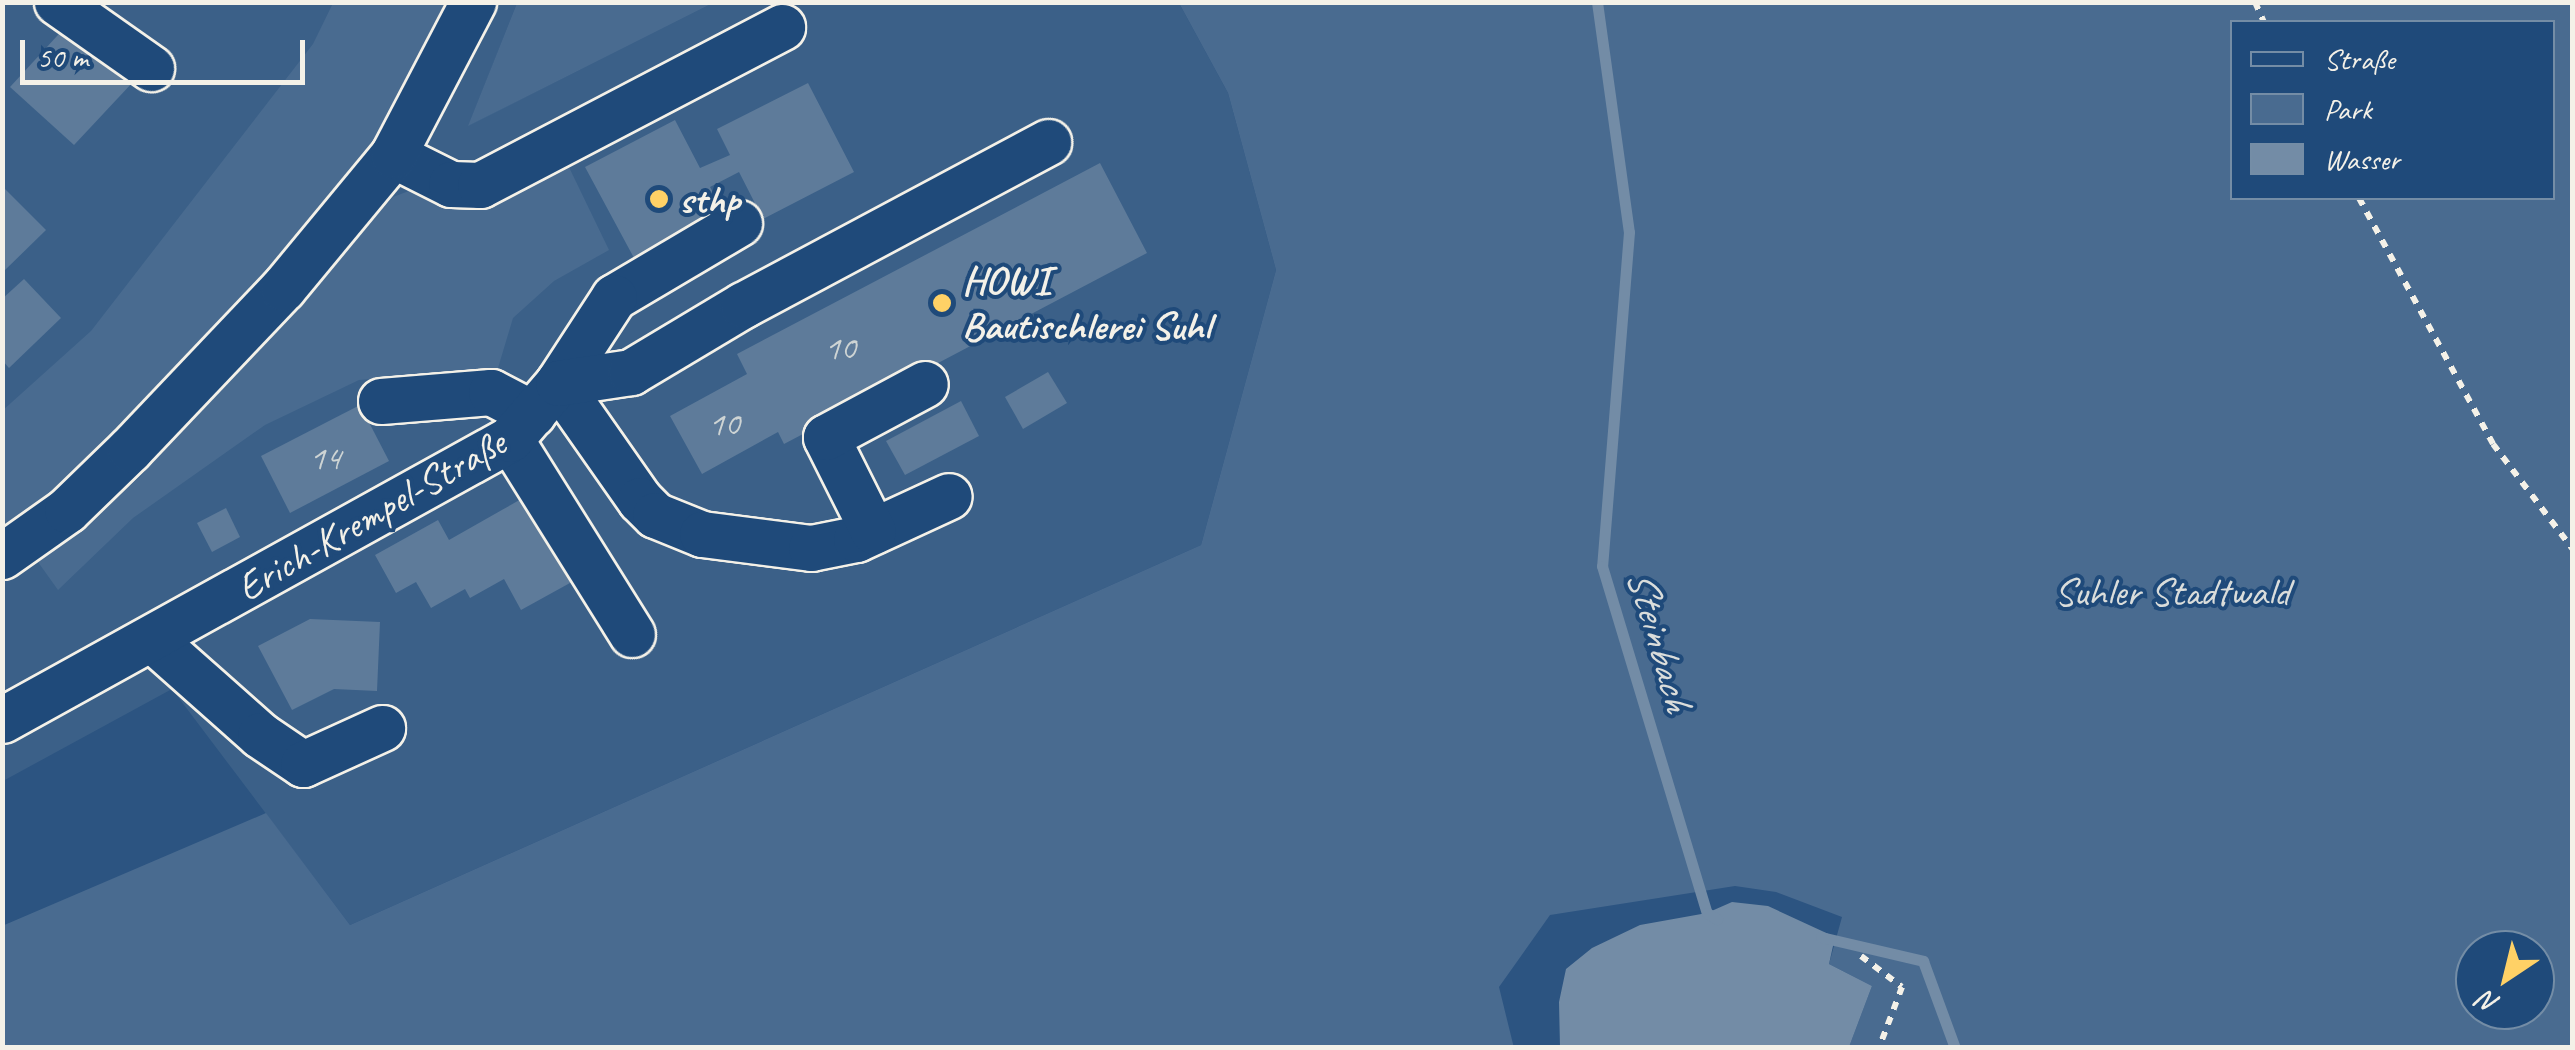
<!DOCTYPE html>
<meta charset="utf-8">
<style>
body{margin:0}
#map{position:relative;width:2575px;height:1050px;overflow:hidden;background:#2c5481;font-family:Caveat,sans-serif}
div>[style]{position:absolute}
.built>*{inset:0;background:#3b6088}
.green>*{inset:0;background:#496b90}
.water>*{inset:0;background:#738ca6}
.stream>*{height:11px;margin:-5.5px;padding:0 5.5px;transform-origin:5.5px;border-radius:5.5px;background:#738ca6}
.building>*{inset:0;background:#5e7b9a}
.path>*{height:6px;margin-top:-3px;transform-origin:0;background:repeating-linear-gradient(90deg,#f4f1e8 0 8px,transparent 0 16px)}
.roads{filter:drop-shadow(2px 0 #f4f1e8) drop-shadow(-2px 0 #f4f1e8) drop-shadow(0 2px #f4f1e8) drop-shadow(0 -2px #f4f1e8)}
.minor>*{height:45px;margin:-22.5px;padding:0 22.5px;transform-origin:22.5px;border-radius:22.5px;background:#1f4a7a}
.dots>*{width:28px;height:28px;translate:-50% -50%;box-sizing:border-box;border:5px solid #1f4a7a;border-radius:50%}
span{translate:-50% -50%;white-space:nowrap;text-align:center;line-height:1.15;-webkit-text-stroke:8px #1f4a7a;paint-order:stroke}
.number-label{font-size:35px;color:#ced4d4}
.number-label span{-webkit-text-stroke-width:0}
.poi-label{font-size:40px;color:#f4f1e8;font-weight:700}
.left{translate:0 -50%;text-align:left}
.street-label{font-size:40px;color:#f4f1e8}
.park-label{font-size:40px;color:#dadddb}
.water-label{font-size:42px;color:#dadddb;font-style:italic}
.frame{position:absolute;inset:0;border:5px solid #f4f1e8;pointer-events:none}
.legend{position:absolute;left:2230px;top:20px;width:325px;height:180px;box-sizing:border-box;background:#1f4a7a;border:2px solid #748da6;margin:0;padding:12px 18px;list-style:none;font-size:30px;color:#f4f1e8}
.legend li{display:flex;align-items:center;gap:20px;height:50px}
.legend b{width:50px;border:2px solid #748da6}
.north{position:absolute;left:2455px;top:930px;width:100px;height:100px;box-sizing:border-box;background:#1f4a7a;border:2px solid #748da6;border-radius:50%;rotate:215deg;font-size:28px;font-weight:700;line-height:40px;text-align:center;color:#f4f1e8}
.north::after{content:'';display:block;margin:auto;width:35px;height:45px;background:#ffd166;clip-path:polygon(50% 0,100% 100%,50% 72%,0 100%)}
.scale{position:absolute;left:20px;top:40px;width:285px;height:45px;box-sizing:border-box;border:5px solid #f4f1e8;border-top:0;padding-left:12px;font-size:30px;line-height:35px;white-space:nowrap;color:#f4f1e8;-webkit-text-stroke:8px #1f4a7a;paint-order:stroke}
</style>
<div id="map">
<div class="built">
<i style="clip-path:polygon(3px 3px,517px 3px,469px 125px,713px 3px,1179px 3px,1228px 93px,1276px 270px,1201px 545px,350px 925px,172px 689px,3px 781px)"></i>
</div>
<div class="green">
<i style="clip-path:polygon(333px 3px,455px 3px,375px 154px,95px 473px,3px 539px,2px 411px,91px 331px,313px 44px)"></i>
<i style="clip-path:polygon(517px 3px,517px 2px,713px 3px,468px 126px)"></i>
<i style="clip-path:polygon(evenodd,1179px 3px,2572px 3px,2572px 1047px,1849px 1047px,1872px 986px,1829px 964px,1842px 917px,1776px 892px,1735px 886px,1550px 915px,1499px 987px,1514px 1048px,3px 1047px,2px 926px,266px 813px,350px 925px,1201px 545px,1276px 270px,1228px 93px,1179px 3px,2232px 22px,2552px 22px,2552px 198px,2232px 198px,2232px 22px,1179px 3px,2475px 950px,2535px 950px,2535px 1010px,2475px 1010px,2475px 950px)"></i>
<i style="clip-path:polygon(566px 161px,609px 250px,554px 281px,513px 318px,498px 368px,359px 380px,265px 425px,133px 518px,58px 590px,38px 562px,140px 477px,393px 197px,409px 191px,443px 199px)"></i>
</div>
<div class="water">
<i style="clip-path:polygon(1732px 902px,1768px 906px,1835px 937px,1829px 964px,1872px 986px,1849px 1047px,1560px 1047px,1559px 1002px,1566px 969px,1592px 948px,1640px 925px,1707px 913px)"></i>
</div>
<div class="stream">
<i style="left:1597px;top:2px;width:232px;rotate:82.1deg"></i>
<i style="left:1629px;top:232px;width:335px;rotate:94.6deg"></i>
<i style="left:1602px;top:566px;width:363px;rotate:73.2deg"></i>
<i style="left:1707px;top:913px;width:12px;rotate:31deg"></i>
<i style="left:1821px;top:937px;width:105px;rotate:13.2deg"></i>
<i style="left:1923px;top:961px;width:93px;rotate:69.8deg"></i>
</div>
<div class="building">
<i style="clip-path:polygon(69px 23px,133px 82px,74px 145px,10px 87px)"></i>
<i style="clip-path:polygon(808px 83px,854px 172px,763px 219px,739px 172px,710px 187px,723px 211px,634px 258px,585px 167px,675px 120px,700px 168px,730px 155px,717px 129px)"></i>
<i style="clip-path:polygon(1100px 163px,1147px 253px,784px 444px,778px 432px,702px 474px,670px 416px,747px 374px,737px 354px)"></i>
<i style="clip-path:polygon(2px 186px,46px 230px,2px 273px)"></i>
<i style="clip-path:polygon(24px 279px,61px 318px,9px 368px,2px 360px,2px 299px)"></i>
<i style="clip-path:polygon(1048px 372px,1067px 403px,1023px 429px,1005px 397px)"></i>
<i style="clip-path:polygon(961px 401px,979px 436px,905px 475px,886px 441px)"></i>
<i style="clip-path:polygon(360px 405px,389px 461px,290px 513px,261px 456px)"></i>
<i style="clip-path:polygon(523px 498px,579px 578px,521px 610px,504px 579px,470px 598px,465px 589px,431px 608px,416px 582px,396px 593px,375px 555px,438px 520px,449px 540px)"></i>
<i style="clip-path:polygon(226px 508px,240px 537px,212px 552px,197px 523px)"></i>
<i style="clip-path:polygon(310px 619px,380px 622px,377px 691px,334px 689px,292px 710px,258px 646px)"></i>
</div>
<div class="path">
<i style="left:2255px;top:2px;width:22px;rotate:66deg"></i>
<i style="left:2359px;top:198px;width:280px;rotate:61.4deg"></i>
<i style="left:2493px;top:444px;width:131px;rotate:52.8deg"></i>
<i style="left:1861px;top:956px;width:51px;rotate:37.1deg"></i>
<i style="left:1902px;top:987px;width:65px;rotate:110.7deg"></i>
</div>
<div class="roads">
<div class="minor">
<i style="left:57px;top:2px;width:115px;rotate:35.1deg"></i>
<i style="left:393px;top:155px;width:65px;rotate:26.6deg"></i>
<i style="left:451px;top:184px;width:29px;rotate:2deg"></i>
<i style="left:480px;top:185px;width:341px;rotate:-27.6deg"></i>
<i style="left:739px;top:223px;width:145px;rotate:149.4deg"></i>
<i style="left:614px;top:297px;width:103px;rotate:123.1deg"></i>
<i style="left:558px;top:383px;width:143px;rotate:55deg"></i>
<i style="left:640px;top:500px;width:21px;rotate:45deg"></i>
<i style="left:655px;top:515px;width:51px;rotate:22deg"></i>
<i style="left:702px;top:534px;width:110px;rotate:7.3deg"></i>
<i style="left:811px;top:548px;width:46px;rotate:-11.3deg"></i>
<i style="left:856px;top:539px;width:102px;rotate:-24.8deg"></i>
<i style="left:381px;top:401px;width:110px;rotate:-4.7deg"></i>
<i style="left:491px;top:392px;width:47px;rotate:27.6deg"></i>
<i style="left:510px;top:439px;width:230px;rotate:58deg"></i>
<i style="left:873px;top:531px;width:105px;rotate:-116.6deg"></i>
<i style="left:826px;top:437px;width:112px;rotate:-28.2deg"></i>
<i style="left:2px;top:556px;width:80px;rotate:-35.3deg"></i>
<i style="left:67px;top:510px;width:88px;rotate:-44.1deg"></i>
<i style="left:130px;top:449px;width:222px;rotate:-46.5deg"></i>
<i style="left:283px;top:288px;width:173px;rotate:-50.4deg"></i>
<i style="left:393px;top:155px;width:173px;rotate:-62.4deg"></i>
<i style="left:152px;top:639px;width:144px;rotate:41.6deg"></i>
<i style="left:260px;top:735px;width:52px;rotate:34deg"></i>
<i style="left:303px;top:764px;width:87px;rotate:-24.5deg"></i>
<i style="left:2px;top:720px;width:581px;rotate:-28.95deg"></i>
<i style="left:510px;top:439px;width:74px;rotate:-49.4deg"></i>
<i style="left:558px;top:383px;width:74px;rotate:-8.6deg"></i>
<i style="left:631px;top:372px;width:131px;rotate:-30.9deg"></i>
<i style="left:743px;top:305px;width:346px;rotate:-28.1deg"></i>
</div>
</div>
<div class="dots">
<i style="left:659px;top:199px;background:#ffd166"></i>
<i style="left:942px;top:303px;background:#ffd166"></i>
</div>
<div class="number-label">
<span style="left:840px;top:348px">10</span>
<span style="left:724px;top:424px">10</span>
<span style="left:325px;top:458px">14</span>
</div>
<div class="poi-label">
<span class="left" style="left:679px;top:199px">sthp</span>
<span class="left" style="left:962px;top:303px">HOWI<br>Bautischlerei Suhl</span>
</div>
<div class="street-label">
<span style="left:371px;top:515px;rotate:-30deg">Erich-Krempel-Straße</span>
</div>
<div class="park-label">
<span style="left:2172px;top:592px">Suhler Stadtwald</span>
</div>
<div class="water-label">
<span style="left:1659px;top:640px;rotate:74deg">Steinbach</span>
</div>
<div class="frame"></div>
<ul class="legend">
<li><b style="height:12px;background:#1f4a7a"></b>Straße</li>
<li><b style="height:28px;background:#496b90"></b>Park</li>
<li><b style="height:28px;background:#738ca6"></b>Wasser</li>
</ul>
<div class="north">N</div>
<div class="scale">50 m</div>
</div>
